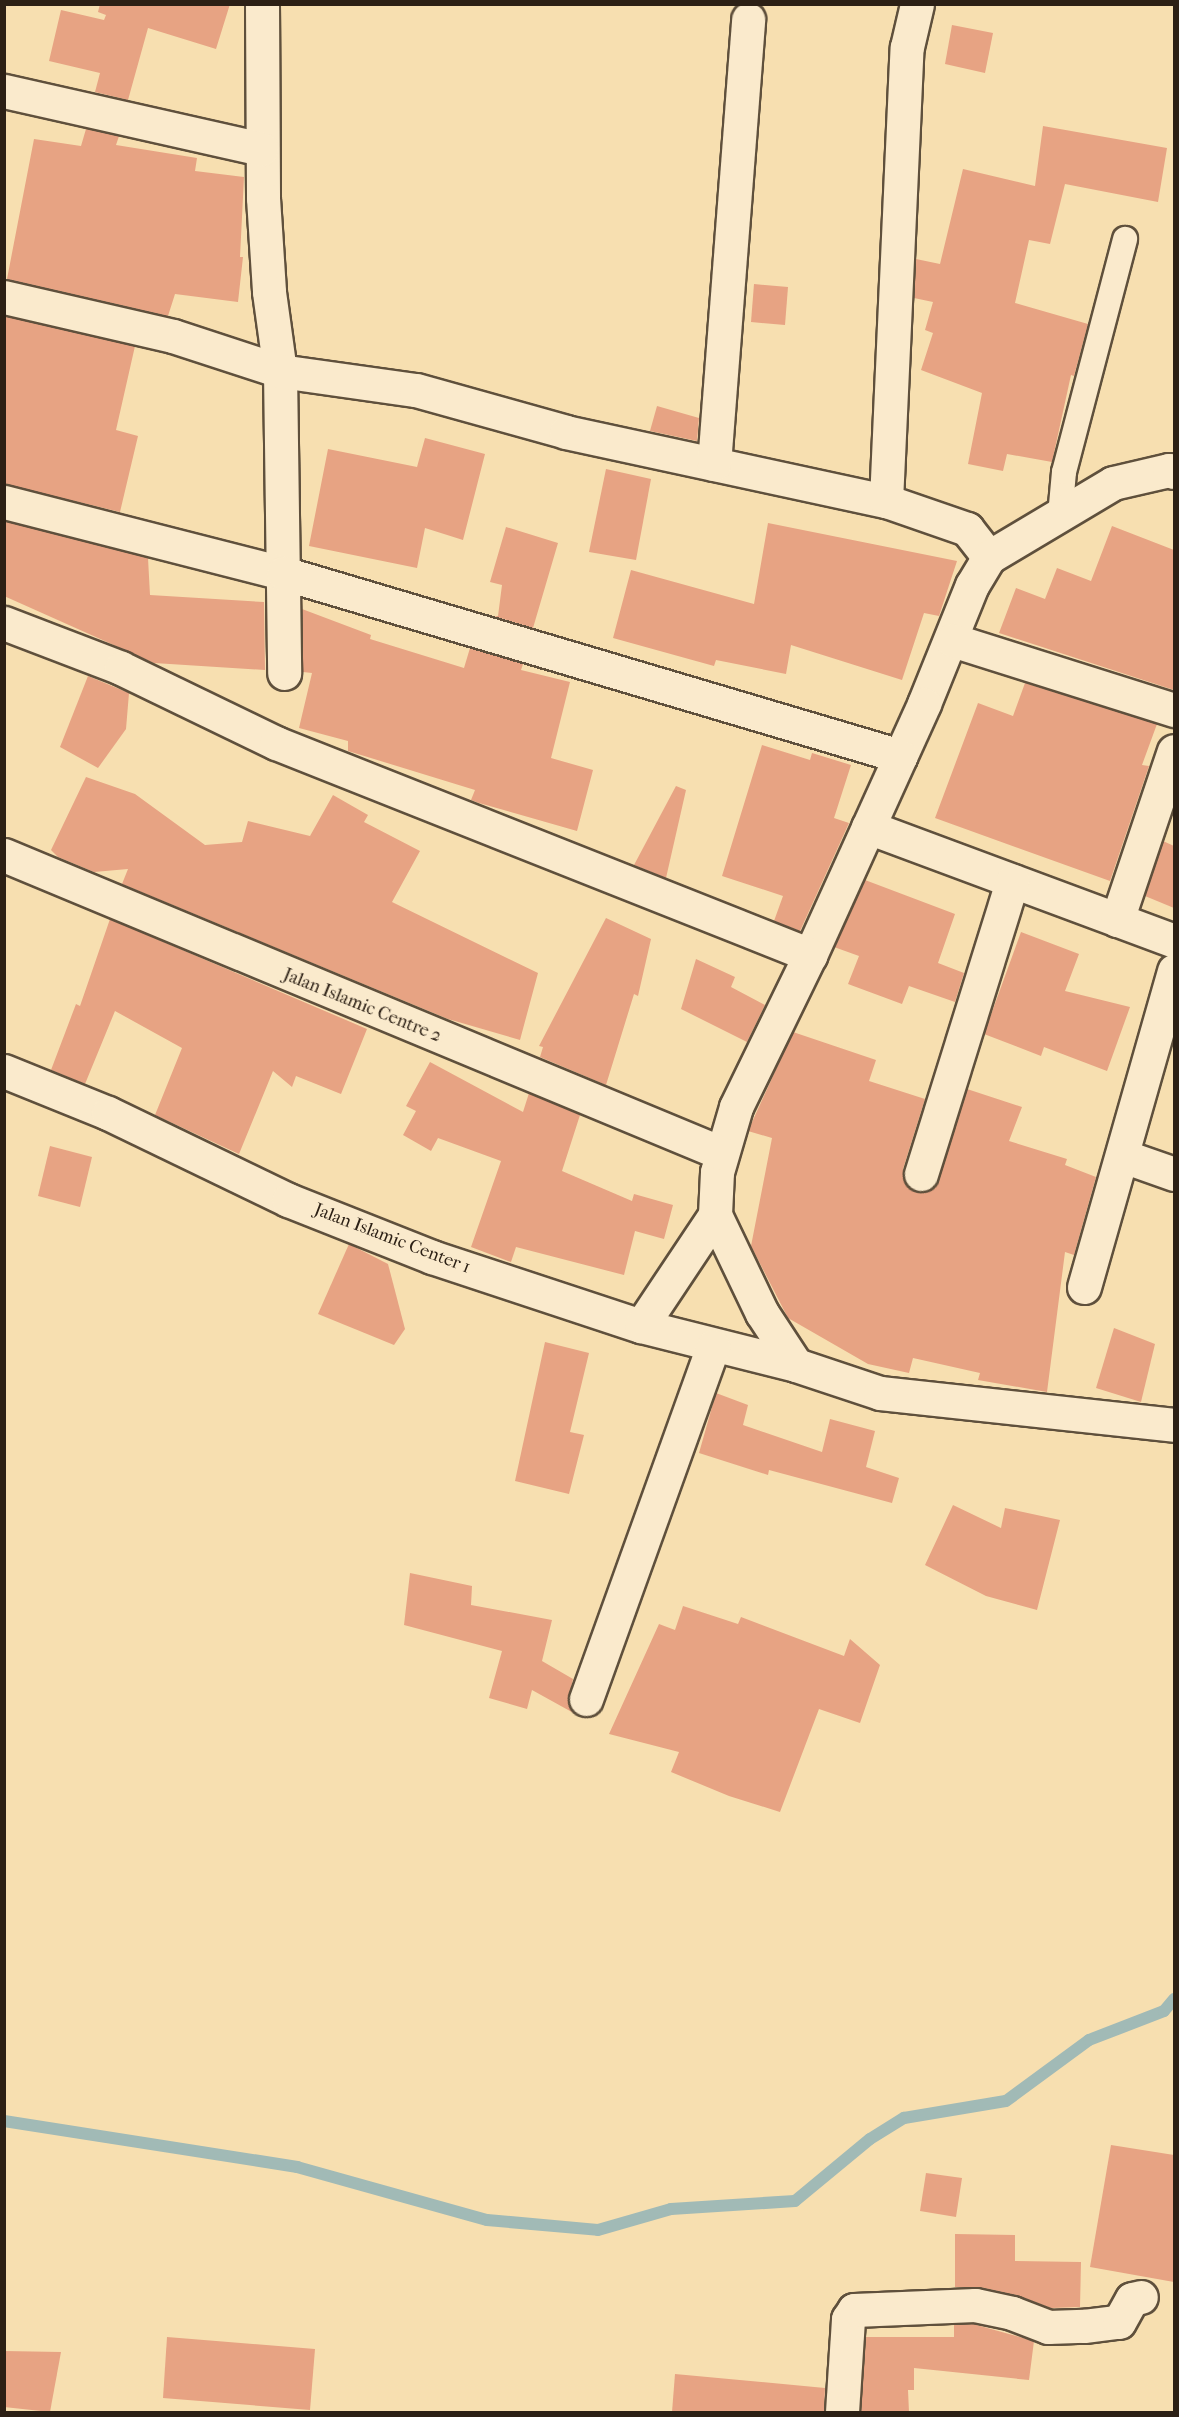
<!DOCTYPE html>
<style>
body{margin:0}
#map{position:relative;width:1179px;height:2417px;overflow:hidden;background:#f7dfb0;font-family:"IM FELL French Canon",serif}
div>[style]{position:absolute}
.stream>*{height:12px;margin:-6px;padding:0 6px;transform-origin:6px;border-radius:6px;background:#a1bab6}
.building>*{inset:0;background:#e7a383}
.roads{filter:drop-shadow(2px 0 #5f503c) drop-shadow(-2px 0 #5f503c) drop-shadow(0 2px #5f503c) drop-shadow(0 -2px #5f503c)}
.lane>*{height:24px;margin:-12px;padding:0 12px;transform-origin:12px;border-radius:12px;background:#faeacc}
.street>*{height:33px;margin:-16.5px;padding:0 16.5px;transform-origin:16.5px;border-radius:16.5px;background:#faeacc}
span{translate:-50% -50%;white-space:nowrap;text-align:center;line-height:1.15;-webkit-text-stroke:5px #faeacc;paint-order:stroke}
.street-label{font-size:18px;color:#2c2015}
.frame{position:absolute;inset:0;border:6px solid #2c2015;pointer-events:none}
</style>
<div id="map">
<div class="stream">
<i style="left:4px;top:2121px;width:297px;rotate:8.9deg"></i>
<i style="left:297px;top:2167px;width:197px;rotate:15.6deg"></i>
<i style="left:487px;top:2220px;width:111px;rotate:5.1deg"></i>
<i style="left:598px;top:2230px;width:76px;rotate:-16deg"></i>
<i style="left:671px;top:2209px;width:124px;rotate:-3.7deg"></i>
<i style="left:795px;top:2201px;width:97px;rotate:-39.6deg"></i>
<i style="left:870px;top:2139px;width:40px;rotate:-32deg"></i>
<i style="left:904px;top:2118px;width:103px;rotate:-9.5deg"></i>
<i style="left:1006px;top:2101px;width:103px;rotate:-36.3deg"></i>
<i style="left:1089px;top:2040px;width:80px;rotate:-21.1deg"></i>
<i style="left:1164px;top:2011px;width:16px;rotate:-50deg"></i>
</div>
<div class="building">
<i style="clip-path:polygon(100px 4px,230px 4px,216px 49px,148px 28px,128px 100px,95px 92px,100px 73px,49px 61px,61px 10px,104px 20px,106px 15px,98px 12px)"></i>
<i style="clip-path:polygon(952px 25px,993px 33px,985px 73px,945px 64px)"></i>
<i style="clip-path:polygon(1043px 126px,1167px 148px,1158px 202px,1065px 184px,1050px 244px,1029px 240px,1015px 303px,1088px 324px,1074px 376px,1071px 375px,1052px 462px,1007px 454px,1003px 471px,968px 464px,982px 393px,921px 370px,933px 333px,925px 330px,933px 302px,914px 298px,916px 259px,940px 264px,963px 169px,1035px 186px)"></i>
<i style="clip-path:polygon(86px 129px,119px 136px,116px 145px,197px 158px,195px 171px,244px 177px,240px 257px,243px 257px,238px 302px,175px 294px,168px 316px,7px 279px,34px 139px,81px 146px)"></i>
<i style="clip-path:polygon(754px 284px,788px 287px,785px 325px,751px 322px)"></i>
<i style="clip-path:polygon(4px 316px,135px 346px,116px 430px,138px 436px,120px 512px,4px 484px)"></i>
<i style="clip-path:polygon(657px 406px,699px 418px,697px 441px,650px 431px)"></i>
<i style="clip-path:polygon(425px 438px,485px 454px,463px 540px,425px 528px,417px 568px,309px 546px,328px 449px,417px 467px)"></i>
<i style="clip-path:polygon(606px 469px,651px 479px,636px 560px,589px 552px)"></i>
<i style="clip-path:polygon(4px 521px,148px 558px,150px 595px,264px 602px,265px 670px,154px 663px,4px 596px)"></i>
<i style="clip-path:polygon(768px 523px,957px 561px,939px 616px,924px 613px,902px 680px,791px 645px,786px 674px,716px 660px,714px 666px,613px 638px,631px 570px,754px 604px)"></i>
<i style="clip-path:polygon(1112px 526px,1174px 550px,1174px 690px,999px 633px,1016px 588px,1045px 599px,1057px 568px,1091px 581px)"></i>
<i style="clip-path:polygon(506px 527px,558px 543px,533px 628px,494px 616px,498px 616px,502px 585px,490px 582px)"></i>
<i style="clip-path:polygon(302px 609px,371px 635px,370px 639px,464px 668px,470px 648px,523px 664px,521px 670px,570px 682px,551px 758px,593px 770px,577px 831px,479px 803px,471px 800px,475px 790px,348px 751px,348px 741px,299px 728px,312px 673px,303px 672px)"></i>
<i style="clip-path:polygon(88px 676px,129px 693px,126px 729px,98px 768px,60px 747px)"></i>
<i style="clip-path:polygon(1025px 683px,1157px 724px,1142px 765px,1149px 766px,1110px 881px,935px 818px,978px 703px,1013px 716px)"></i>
<i style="clip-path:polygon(762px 745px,810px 760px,812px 753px,851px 765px,834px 818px,849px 823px,800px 931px,774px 921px,783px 896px,722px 876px)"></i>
<i style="clip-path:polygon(86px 777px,135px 794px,205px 845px,242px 842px,248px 821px,310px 836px,333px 795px,368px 815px,364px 822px,420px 851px,392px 902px,538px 973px,520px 1040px,448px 1019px,122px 884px,128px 869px,94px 872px,58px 857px,51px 850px)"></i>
<i style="clip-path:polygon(676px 786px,686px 790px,666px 878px,634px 865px)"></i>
<i style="clip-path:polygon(1163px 841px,1174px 846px,1174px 908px,1145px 896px)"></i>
<i style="clip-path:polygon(865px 880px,955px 914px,938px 963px,964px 973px,955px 1002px,909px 986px,902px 1004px,848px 984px,859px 956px,834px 947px)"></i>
<i style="clip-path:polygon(606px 918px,651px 939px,638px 996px,634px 994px,606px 1085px,540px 1057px,543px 1047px,539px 1046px)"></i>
<i style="clip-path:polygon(110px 919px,367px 1029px,341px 1094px,296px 1076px,292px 1087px,273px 1071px,239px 1154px,155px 1115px,182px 1048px,115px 1011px,85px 1084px,51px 1070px,76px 1004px,80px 1006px)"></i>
<i style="clip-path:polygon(1021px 932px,1079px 954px,1065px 991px,1130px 1007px,1107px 1071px,1044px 1047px,1041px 1056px,984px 1034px)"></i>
<i style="clip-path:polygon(696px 959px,735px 977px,731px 987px,765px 1005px,747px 1042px,681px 1009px)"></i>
<i style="clip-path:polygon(793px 1032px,876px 1060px,869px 1081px,925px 1099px,903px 1169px,907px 1186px,915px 1192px,926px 1192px,939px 1180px,967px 1089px,1022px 1107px,1009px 1141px,1067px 1159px,1065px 1165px,1096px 1177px,1074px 1255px,1065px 1252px,1047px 1392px,978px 1380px,980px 1373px,913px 1358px,909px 1373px,868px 1364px,788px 1318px,751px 1246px,772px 1138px,748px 1131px)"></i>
<i style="clip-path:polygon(430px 1062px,523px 1112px,529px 1093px,580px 1115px,562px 1171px,632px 1201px,634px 1194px,673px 1205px,664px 1239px,635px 1231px,624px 1275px,516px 1247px,511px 1262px,471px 1247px,501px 1161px,438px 1138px,431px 1151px,403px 1135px,416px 1111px,406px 1106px)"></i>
<i style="clip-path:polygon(50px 1146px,92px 1157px,80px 1207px,38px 1196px)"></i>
<i style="clip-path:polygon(349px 1244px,388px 1264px,405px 1329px,394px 1345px,318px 1314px)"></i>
<i style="clip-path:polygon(1114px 1328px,1155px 1344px,1141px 1402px,1096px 1388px)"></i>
<i style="clip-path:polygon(545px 1342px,589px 1353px,570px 1432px,584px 1435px,569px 1494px,515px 1481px)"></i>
<i style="clip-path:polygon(716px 1393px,748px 1405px,743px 1425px,822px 1452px,830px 1419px,875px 1431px,866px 1467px,899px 1478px,892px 1503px,769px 1470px,768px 1475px,699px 1453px)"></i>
<i style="clip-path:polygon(953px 1505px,1001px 1528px,1005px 1508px,1060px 1520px,1037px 1610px,986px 1596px,925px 1565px)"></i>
<i style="clip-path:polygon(410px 1573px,472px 1586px,471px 1605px,552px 1620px,542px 1661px,573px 1679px,568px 1702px,579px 1716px,532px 1690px,527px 1709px,489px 1698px,502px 1651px,404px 1625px)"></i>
<i style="clip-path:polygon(683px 1606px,738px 1624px,741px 1617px,844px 1656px,850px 1639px,880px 1665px,860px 1723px,819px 1709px,780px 1812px,729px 1796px,671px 1772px,679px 1752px,609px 1734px,659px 1624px,675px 1630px)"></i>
<i style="clip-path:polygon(1111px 2145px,1174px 2155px,1174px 2282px,1090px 2267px)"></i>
<i style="clip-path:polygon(926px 2173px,962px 2178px,956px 2217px,920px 2211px)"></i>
<i style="clip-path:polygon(955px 2234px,1015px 2235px,1015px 2261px,1081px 2262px,1080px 2307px,1051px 2308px,1016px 2295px,979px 2287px,955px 2287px)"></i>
<i style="clip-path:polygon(973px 2324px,1034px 2341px,1029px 2380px,914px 2368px,914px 2390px,908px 2390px,909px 2412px,861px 2412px,866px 2337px,954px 2337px,954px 2325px)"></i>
<i style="clip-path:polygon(167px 2337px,315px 2349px,310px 2410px,163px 2398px)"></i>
<i style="clip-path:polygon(4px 2351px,61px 2352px,50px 2412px,4px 2407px)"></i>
<i style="clip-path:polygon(675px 2374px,825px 2388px,824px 2412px,672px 2412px)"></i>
</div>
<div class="roads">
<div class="lane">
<i style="left:1060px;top:516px;width:44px;rotate:-84.8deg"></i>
<i style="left:1064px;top:472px;width:241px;rotate:-75.3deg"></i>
</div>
<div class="street">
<i style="left:262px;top:4px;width:194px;rotate:89.7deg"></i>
<i style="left:263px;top:198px;width:94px;rotate:86.3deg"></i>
<i style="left:269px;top:292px;width:80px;rotate:82.1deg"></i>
<i style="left:280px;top:371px;width:302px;rotate:89.2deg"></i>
<i style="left:4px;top:91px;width:264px;rotate:12.7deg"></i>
<i style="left:4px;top:297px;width:173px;rotate:13deg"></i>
<i style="left:173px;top:336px;width:113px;rotate:18.1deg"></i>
<i style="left:280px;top:371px;width:137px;rotate:8deg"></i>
<i style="left:416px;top:390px;width:156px;rotate:15.6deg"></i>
<i style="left:566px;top:432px;width:327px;rotate:12.2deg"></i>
<i style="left:886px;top:501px;width:86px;rotate:19.1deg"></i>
<i style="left:967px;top:529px;width:36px;rotate:52deg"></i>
<i style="left:989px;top:557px;width:33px;rotate:121deg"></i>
<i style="left:972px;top:585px;width:128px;rotate:112deg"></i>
<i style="left:924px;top:704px;width:276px;rotate:114.4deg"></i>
<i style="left:810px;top:955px;width:169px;rotate:116deg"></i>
<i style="left:736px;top:1107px;width:68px;rotate:106.3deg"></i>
<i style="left:717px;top:1172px;width:43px;rotate:92.7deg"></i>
<i style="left:715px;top:1215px;width:109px;rotate:64.4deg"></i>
<i style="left:762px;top:1313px;width:62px;rotate:56.8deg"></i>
<i style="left:796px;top:1365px;width:89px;rotate:18.4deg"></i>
<i style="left:880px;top:1393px;width:296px;rotate:6.2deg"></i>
<i style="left:714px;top:464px;width:446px;rotate:-85.6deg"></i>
<i style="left:886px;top:501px;width:454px;rotate:-87.4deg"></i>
<i style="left:907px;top:47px;width:44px;rotate:-76.9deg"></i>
<i style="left:4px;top:502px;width:288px;rotate:14.3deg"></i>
<i style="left:283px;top:573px;width:644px;rotate:16.52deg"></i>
<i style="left:989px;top:557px;width:144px;rotate:-30.8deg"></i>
<i style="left:1113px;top:483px;width:57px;rotate:-13.1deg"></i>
<i style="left:1169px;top:470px;width:5px;rotate:22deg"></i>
<i style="left:4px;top:623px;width:125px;rotate:21deg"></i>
<i style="left:121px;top:668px;width:172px;rotate:25.8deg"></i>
<i style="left:276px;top:743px;width:575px;rotate:21.65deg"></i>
<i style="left:952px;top:640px;width:233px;rotate:17.5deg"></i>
<i style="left:868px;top:827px;width:327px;rotate:20.4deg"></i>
<i style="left:4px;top:855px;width:776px;rotate:22.57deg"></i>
<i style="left:1117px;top:920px;width:178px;rotate:-71.4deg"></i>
<i style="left:4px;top:1071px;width:112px;rotate:22deg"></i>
<i style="left:108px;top:1113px;width:200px;rotate:25.8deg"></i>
<i style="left:288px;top:1200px;width:155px;rotate:21.6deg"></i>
<i style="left:432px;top:1257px;width:220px;rotate:18.3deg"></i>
<i style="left:641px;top:1326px;width:160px;rotate:14.1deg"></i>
<i style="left:1123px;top:1156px;width:54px;rotate:19.4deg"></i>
<i style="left:921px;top:1174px;width:307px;rotate:-72.7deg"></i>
<i style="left:1084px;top:1287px;width:329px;rotate:-74.1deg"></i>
<i style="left:641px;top:1326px;width:133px;rotate:-56.3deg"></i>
<i style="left:586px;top:1699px;width:375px;rotate:-70.2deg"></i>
<i style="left:842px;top:2412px;width:93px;rotate:-86.3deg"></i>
<i style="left:848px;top:2319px;width:11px;rotate:-56deg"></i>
<i style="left:854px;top:2310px;width:121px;rotate:-2.4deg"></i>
<i style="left:975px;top:2305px;width:38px;rotate:12deg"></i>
<i style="left:1012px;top:2313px;width:39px;rotate:21deg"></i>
<i style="left:1048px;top:2327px;width:36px;rotate:-2deg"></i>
<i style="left:1084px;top:2326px;width:35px;rotate:-7deg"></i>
<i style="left:1119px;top:2322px;width:26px;rotate:-61deg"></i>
<i style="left:1132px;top:2299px;width:9px;rotate:-13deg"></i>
</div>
</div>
<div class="street-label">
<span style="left:362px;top:1006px;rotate:22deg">Jalan Islamic Centre 2</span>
<span style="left:392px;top:1239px;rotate:21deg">Jalan Islamic Center 1</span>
</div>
<div class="frame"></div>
</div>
